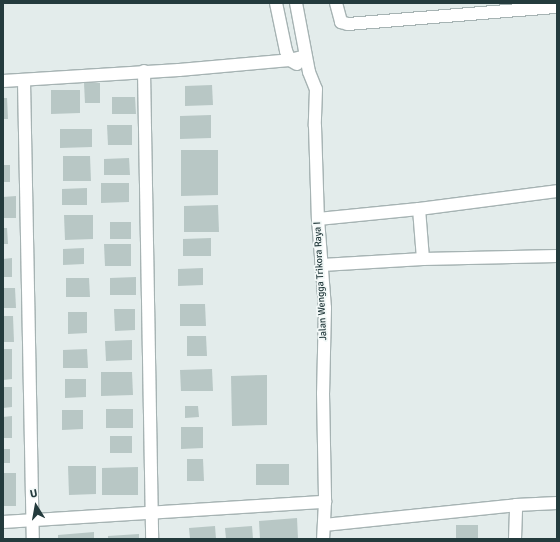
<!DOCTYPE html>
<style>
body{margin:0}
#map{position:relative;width:560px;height:542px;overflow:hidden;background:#e3eceb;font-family:Signika,sans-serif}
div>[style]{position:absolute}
.building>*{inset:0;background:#b8c7c5}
.roads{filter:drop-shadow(1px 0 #a6b3b3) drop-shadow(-1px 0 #a6b3b3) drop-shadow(0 1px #a6b3b3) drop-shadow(0 -1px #a6b3b3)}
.minor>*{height:12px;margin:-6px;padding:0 6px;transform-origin:6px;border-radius:6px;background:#fff}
span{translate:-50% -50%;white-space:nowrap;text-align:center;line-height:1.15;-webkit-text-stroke:3.5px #f3f9f8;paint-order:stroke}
.street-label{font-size:10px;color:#243b3d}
.frame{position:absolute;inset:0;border:4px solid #243b3d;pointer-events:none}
.north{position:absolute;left:16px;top:486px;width:40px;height:40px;-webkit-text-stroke:3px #f3f9f8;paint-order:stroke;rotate:349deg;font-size:11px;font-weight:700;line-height:16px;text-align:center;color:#243b3d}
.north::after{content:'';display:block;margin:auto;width:14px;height:18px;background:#243b3d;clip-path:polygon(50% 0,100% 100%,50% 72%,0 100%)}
</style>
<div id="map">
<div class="building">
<i style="clip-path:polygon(84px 83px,100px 83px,100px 103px,85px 103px)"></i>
<i style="clip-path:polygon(212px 85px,213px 105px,185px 106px,185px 86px)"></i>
<i style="clip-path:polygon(51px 90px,80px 90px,80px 113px,51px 114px)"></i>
<i style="clip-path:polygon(112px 97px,135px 97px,136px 114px,112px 114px)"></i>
<i style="clip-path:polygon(3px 98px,7px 98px,8px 119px,3px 119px)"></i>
<i style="clip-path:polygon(211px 115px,211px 138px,180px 139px,180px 116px)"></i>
<i style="clip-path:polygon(107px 125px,132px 125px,132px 145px,108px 145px)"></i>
<i style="clip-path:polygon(60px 129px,92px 129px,92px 147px,60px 148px)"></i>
<i style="clip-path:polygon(181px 150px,218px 150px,218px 195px,181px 196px)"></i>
<i style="clip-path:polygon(63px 156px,90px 156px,91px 181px,63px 181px)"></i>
<i style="clip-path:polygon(129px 158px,130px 175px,104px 175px,104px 159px)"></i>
<i style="clip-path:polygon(3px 165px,10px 165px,10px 182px,3px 182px)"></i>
<i style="clip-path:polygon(101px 183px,129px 183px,129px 202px,101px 203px)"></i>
<i style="clip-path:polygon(87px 188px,87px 205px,62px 205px,62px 189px)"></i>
<i style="clip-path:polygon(16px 196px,16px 218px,3px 218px,3px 197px)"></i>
<i style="clip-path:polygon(218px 205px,219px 232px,184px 232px,184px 206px)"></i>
<i style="clip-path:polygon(64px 215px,93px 215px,93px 239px,65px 240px)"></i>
<i style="clip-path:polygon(110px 222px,131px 222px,131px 239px,110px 239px)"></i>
<i style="clip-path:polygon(3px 228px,7px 228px,8px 244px,3px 244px)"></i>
<i style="clip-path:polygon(211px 238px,211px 256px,183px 256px,183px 239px)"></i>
<i style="clip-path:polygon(104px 244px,131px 244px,131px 266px,105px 266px)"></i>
<i style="clip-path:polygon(84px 248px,84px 264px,63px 265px,63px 249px)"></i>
<i style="clip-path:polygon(12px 258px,12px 277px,3px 277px,3px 259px)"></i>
<i style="clip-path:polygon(203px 268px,203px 285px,178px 286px,178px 269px)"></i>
<i style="clip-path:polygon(136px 277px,136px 295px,110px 295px,110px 278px)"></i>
<i style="clip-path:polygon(66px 278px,89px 278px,90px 297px,66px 297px)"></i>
<i style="clip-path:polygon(3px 288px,15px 288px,16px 308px,3px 308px)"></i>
<i style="clip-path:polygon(180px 304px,205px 304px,206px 326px,180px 326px)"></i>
<i style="clip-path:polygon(114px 309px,135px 309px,135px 330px,115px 331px)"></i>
<i style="clip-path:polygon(68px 312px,87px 312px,87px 333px,68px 334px)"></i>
<i style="clip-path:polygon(3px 316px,13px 316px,14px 342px,3px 342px)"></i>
<i style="clip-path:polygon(187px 336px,206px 336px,207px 356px,187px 356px)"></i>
<i style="clip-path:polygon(132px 340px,132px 360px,106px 361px,105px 341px)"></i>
<i style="clip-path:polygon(3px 349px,12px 349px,12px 379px,3px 380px)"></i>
<i style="clip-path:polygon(87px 349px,88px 368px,63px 368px,63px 350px)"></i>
<i style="clip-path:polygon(212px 369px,213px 391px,181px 391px,180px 370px)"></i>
<i style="clip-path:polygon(101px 372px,132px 372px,133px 395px,101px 396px)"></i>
<i style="clip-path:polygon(267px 375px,267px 425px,232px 426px,231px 376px)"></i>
<i style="clip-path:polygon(65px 379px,86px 379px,86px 397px,65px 398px)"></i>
<i style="clip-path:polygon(3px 387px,12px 387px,12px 407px,3px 408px)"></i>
<i style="clip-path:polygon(185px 406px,198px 406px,199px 417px,185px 418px)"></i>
<i style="clip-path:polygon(106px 409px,133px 409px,133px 428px,106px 428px)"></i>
<i style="clip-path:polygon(62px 410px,83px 410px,83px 429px,62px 430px)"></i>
<i style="clip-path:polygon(12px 416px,12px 438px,3px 438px,3px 417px)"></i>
<i style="clip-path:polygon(181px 427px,203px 427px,203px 448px,181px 449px)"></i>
<i style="clip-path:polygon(110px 436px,132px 436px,132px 453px,110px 453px)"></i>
<i style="clip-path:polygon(3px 449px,10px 449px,10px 463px,3px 463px)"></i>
<i style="clip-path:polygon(187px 459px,203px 459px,204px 481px,187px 481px)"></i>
<i style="clip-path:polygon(256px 464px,289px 464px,289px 485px,256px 485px)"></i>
<i style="clip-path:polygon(68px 466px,96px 466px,96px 494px,69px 495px)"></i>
<i style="clip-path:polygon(138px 467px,138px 495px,102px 495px,102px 468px)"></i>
<i style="clip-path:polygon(3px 473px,16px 473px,16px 506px,3px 506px)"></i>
<i style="clip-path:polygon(297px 518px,298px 539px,260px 539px,259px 521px)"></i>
<i style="clip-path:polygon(456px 525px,478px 525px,478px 539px,456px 539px)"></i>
<i style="clip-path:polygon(215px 526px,216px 539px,190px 539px,189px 528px)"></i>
<i style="clip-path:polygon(252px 526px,253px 539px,226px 539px,225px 528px)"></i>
<i style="clip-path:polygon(94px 532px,94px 539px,58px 539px,58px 535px)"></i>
<i style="clip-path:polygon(139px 534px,139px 539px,108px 539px,108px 536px)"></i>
</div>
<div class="roads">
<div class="minor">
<i style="left:276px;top:3px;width:49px;rotate:78.2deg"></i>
<i style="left:286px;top:51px;width:10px;rotate:66deg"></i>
<i style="left:290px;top:60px;width:8px;rotate:30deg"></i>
<i style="left:296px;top:3px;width:70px;rotate:79.3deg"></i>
<i style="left:309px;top:72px;width:18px;rotate:68deg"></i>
<i style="left:316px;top:89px;width:37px;rotate:92deg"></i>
<i style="left:315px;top:126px;width:93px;rotate:88.2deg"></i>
<i style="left:318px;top:219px;width:89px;rotate:85.5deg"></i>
<i style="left:325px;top:308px;width:85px;rotate:91.3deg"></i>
<i style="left:323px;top:393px;width:109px;rotate:88.9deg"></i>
<i style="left:325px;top:502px;width:37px;rotate:93deg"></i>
<i style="left:336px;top:3px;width:20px;rotate:75deg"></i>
<i style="left:341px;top:22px;width:7px;rotate:16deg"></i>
<i style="left:348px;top:24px;width:210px;rotate:-4.7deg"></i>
<i style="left:144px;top:71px;width:468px;rotate:89deg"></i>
<i style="left:3px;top:81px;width:176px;rotate:-3.6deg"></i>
<i style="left:179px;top:70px;width:111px;rotate:-5.1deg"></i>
<i style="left:290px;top:60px;width:16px;rotate:-14deg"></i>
<i style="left:24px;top:81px;width:458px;rotate:88.9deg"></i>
<i style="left:419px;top:209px;width:50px;rotate:85.4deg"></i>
<i style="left:423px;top:259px;width:134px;rotate:-1.3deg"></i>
<i style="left:318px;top:219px;width:101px;rotate:-5.7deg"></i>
<i style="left:419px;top:209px;width:139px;rotate:-7.4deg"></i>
<i style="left:322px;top:265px;width:101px;rotate:-3.4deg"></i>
<i style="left:3px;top:522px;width:323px;rotate:-3.6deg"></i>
<i style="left:324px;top:525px;width:193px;rotate:-5.9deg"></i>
<i style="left:516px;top:505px;width:41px;rotate:-2.8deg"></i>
<i style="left:515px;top:539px;width:34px;rotate:-88deg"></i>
</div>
</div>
<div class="street-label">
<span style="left:321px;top:281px;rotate:-93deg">Jalan Wengga Trikora Raya I</span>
</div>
<div class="frame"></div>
<div class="north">U</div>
</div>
